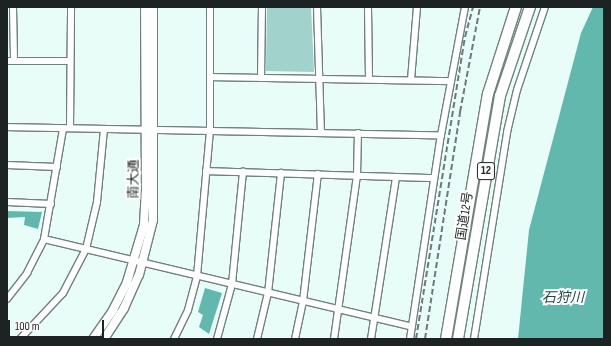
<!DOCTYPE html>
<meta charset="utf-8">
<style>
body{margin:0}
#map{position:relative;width:611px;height:346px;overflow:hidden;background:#e8fcf8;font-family:"Sofia Sans Condensed","Noto Sans JP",sans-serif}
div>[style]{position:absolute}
.green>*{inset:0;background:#a1d2cb}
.water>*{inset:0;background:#63b8ad}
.roads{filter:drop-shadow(1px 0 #70817e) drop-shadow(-1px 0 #70817e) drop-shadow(0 1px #70817e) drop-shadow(0 -1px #70817e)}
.minor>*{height:6px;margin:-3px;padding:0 3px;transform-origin:3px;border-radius:3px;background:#fff}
.tertiary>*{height:8px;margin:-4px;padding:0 4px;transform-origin:4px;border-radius:4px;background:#fff}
.trunk>*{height:10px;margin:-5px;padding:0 5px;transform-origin:5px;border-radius:5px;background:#fff}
.rail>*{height:2px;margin-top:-1px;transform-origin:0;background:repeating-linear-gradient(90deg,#6e7a78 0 6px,transparent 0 9px)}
span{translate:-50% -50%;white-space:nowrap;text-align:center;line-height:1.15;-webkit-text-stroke:4px #fff;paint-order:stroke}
.shield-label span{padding:1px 3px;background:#fff;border:1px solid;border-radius:3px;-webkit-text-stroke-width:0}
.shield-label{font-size:12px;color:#1c2322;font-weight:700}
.street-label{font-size:13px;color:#1c2322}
.water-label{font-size:14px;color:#224a45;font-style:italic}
.frame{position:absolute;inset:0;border:8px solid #1c2322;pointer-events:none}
.scale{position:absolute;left:8px;top:320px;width:96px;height:18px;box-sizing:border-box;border:2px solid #1c2322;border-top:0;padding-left:5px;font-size:12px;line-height:14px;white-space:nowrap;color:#1c2322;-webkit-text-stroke:3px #fff;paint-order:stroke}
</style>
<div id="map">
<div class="green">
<i style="clip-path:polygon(267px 7px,311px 7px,314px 72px,266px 71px)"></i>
</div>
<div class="water">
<i style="clip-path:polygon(593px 7px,604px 7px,604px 339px,518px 339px,529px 230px,581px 33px)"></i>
<i style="clip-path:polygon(7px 211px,42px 212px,38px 229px,24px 225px,25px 217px,7px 218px)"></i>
<i style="clip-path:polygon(205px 288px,222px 293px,209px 334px,199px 327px,203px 315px,198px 312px)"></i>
</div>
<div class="roads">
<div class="minor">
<i style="left:13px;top:7px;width:54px;rotate:88.9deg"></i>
<i style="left:317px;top:7px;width:125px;rotate:88.2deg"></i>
<i style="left:368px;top:7px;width:72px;rotate:89.2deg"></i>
<i style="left:7px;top:61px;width:63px"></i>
<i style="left:210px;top:77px;width:241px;rotate:1deg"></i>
<i style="left:261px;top:78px;width:71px;rotate:-89.2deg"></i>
<i style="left:411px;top:80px;width:73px;rotate:-85.3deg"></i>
<i style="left:7px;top:127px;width:434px;rotate:1.1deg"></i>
<i style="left:70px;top:128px;width:121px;rotate:-89.5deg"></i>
<i style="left:7px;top:165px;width:50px;rotate:2.3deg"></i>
<i style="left:206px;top:171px;width:228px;rotate:1.8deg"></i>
<i style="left:7px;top:202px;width:44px;rotate:2.6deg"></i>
<i style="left:44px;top:239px;width:378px;rotate:13.4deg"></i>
<i style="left:7px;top:299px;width:33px;rotate:-52deg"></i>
<i style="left:27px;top:273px;width:38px;rotate:-63deg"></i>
<i style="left:44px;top:239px;width:112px;rotate:-80.2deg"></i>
<i style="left:20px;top:339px;width:63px;rotate:-46.9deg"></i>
<i style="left:63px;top:293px;width:50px;rotate:-62.4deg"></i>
<i style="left:86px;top:249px;width:48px;rotate:-76.8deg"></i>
<i style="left:97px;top:202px;width:73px;rotate:-84.5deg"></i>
<i style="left:174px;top:339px;width:32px;rotate:-64deg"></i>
<i style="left:188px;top:310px;width:35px;rotate:-75deg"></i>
<i style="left:197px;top:276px;width:148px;rotate:-84.9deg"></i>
<i style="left:210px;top:129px;width:122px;rotate:-90deg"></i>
<i style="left:217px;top:339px;width:57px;rotate:-74.7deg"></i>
<i style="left:232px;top:284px;width:113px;rotate:-84.4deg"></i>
<i style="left:257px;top:339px;width:47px;rotate:-76.6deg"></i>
<i style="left:268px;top:293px;width:121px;rotate:-83.8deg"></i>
<i style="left:295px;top:339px;width:39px;rotate:-78deg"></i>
<i style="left:303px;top:301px;width:128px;rotate:-83.3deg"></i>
<i style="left:334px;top:339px;width:165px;rotate:-82deg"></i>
<i style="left:357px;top:176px;width:43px;rotate:-88.7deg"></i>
<i style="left:371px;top:339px;width:164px;rotate:-81.2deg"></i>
<i style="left:410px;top:339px;width:206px;rotate:-81.4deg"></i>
<i style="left:441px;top:135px;width:130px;rotate:-79.4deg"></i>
<i style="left:474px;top:339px;width:210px;rotate:-80.9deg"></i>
<i style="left:507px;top:132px;width:43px;rotate:-76.6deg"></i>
<i style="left:517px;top:90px;width:88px;rotate:-71.4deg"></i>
</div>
<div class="tertiary">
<i style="left:93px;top:339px;width:35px;rotate:-55deg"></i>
<i style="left:113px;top:310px;width:31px;rotate:-63deg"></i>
<i style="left:127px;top:282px;width:59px;rotate:-73.4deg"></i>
<i style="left:144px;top:225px;width:33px;rotate:-87deg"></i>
<i style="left:146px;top:192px;width:185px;rotate:-90.3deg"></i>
<i style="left:104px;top:339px;width:37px;rotate:-57deg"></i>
<i style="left:124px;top:308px;width:36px;rotate:-66deg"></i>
<i style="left:139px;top:275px;width:57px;rotate:-75.7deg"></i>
<i style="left:153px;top:220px;width:213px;rotate:-90deg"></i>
</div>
<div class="trunk">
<i style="left:446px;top:339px;width:249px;rotate:-80.3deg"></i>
<i style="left:488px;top:94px;width:91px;rotate:-72.2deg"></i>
<i style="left:458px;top:339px;width:247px;rotate:-80.2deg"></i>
<i style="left:500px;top:96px;width:94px;rotate:-71.4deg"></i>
</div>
</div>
<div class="rail">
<i style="left:416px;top:339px;width:306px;rotate:-80.8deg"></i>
<i style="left:465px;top:37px;width:31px;rotate:-75deg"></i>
<i style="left:425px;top:339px;width:230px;rotate:-81.2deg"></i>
<i style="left:460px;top:112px;width:107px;rotate:-79.2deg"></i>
</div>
<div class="shield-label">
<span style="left:486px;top:171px">12</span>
</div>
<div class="street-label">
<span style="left:134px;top:179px;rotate:-90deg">南大通</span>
<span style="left:465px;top:216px;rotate:-81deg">国道12号</span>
</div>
<div class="water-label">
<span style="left:563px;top:298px">石狩川</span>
</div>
<div class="frame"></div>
<div class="scale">100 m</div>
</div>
